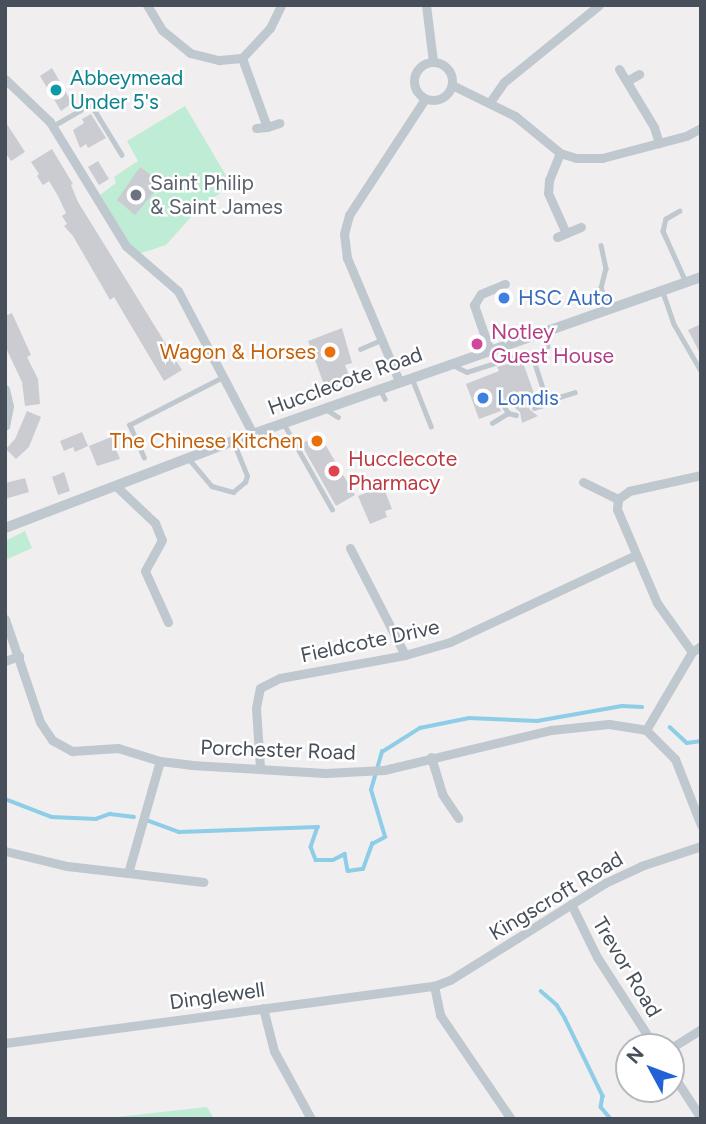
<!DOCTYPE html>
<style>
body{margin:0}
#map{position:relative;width:706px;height:1124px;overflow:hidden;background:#f0eeee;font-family:Figtree,sans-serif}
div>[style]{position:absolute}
.green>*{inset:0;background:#beecd4}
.stream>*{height:3.5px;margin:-1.75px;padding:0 1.75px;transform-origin:1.75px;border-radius:1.75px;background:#8dcde7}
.building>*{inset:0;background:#cbccd2}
.service>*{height:4.5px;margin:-2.25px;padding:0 2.25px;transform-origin:2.25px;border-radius:2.25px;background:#bfc7cf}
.minor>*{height:9px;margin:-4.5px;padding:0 4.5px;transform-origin:4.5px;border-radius:4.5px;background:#bfc7cf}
.minor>.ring{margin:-4.5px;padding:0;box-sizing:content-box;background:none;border:9px solid #bfc7cf;border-radius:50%}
.tertiary>*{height:10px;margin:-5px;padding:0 5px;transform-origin:5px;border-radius:5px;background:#bfc7cf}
.dots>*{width:19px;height:19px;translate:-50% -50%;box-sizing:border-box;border:4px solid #fff;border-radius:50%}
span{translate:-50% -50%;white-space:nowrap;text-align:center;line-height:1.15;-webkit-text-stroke:5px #fff;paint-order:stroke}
.culture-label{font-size:21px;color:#0d838f}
.left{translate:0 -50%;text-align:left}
.worship-label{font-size:21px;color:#5b616d}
.shop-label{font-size:21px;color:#366cbe}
.hotel-label{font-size:21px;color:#b23c85}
.food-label{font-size:21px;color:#c56008}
.right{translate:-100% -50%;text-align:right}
.street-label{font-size:21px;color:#474f5a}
.health-label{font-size:21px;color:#be3a42}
.frame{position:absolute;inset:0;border:7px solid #474f5a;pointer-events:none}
.north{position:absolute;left:615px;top:1033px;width:70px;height:70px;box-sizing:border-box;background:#fff;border:2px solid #b5b9bd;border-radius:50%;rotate:311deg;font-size:19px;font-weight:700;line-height:28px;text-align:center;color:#474f5a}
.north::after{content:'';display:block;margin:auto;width:24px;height:32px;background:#2262d6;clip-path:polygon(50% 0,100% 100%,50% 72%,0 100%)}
</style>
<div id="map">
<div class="green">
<i style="clip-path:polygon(185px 106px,231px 184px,192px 216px,166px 245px,141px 253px,130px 244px,100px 195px,116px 183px,114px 177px,138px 161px,127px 141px)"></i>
<i style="clip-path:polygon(25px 531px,32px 548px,5px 560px,5px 541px)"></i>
<i style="clip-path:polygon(207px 1107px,214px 1119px,100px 1119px)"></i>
</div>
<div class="stream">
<i style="left:670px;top:727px;width:23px;rotate:43deg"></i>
<i style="left:687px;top:743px;width:14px;rotate:-8deg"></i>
<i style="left:5px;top:799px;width:50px;rotate:21deg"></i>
<i style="left:52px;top:817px;width:44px;rotate:2.6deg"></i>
<i style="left:96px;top:819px;width:15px;rotate:-20deg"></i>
<i style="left:110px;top:814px;width:24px;rotate:7deg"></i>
<i style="left:149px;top:821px;width:32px;rotate:20deg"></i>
<i style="left:179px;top:832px;width:139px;rotate:-2.1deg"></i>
<i style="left:318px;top:827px;width:21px;rotate:109deg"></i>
<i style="left:311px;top:847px;width:14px;rotate:69deg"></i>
<i style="left:316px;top:860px;width:17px"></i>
<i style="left:333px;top:860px;width:13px;rotate:-27deg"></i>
<i style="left:345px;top:854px;width:17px;rotate:80deg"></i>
<i style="left:348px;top:871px;width:15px;rotate:-8deg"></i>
<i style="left:363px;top:869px;width:27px;rotate:-70deg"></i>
<i style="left:372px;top:844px;width:15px;rotate:-28deg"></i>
<i style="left:385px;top:837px;width:49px;rotate:-106.6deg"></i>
<i style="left:371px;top:790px;width:40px;rotate:-74deg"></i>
<i style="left:382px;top:752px;width:45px;rotate:-32.3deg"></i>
<i style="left:420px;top:728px;width:50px;rotate:-11.5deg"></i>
<i style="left:469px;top:718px;width:68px;rotate:2.5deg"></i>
<i style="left:537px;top:721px;width:86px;rotate:-10deg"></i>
<i style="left:622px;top:706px;width:20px;rotate:3deg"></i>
<i style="left:541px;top:991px;width:21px;rotate:41deg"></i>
<i style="left:557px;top:1005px;width:15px;rotate:58deg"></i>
<i style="left:565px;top:1018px;width:87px;rotate:64deg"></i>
<i style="left:603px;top:1096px;width:11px;rotate:100deg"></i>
<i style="left:601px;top:1107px;width:16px;rotate:50deg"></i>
</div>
<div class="building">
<i style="clip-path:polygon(52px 68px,72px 103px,61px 111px,40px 76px)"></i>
<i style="clip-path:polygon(91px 114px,106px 138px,88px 148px,86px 144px,80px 148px,73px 130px,84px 123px,82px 119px)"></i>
<i style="clip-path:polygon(5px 121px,25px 152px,11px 161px,5px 152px)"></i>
<i style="clip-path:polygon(52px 149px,73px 184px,71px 185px,78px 202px,182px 370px,164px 381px,114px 297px,110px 300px,73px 236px,64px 226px,67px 224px,62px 216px,66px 213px,58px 196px,49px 181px,43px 185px,37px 176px,39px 174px,31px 162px)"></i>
<i style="clip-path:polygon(98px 161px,109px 179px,99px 185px,88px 167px)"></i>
<i style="clip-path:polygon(140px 167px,159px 181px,153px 188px,156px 190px,135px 215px,117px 200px)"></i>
<i style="clip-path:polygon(12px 313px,31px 355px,27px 357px,38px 379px,40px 404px,25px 406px,22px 382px,5px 346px,5px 316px)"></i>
<i style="clip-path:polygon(701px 324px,701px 355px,688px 330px)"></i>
<i style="clip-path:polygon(342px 328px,352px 363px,345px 365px,351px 381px,326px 390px,308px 341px)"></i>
<i style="clip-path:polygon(522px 360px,535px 396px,529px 409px,538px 416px,522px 423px,520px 412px,501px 397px,497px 403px,501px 411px,479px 419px,466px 384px,499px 371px,497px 367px)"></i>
<i style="clip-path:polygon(27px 411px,41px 417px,29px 447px,16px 459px,6px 449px,15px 439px)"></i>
<i style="clip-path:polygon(82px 432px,88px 446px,75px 452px,73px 447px,64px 451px,60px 441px)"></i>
<i style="clip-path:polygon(319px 434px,355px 495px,336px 506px,301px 444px)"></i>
<i style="clip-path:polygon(111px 437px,120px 459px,97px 466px,89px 446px)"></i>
<i style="clip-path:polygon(64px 472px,70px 491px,58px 495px,52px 477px)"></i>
<i style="clip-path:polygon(25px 478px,29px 492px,5px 499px,5px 483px)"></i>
<i style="clip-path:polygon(383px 486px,392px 509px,385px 511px,387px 517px,370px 524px,358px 496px)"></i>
</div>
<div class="service">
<i style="left:53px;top:126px;width:39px;rotate:-30deg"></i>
<i style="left:87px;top:106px;width:5px"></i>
<i style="left:92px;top:106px;width:57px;rotate:58.5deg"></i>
<i style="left:680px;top:211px;width:16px;rotate:150deg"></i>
<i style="left:666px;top:219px;width:12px;rotate:104deg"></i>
<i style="left:663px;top:231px;width:56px;rotate:65.7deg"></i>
<i style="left:601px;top:245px;width:24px;rotate:78deg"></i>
<i style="left:606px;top:268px;width:21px;rotate:104deg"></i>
<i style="left:601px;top:288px;width:23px;rotate:67deg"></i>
<i style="left:663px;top:292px;width:34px;rotate:71deg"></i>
<i style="left:674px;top:324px;width:54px;rotate:60.1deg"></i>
<i style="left:360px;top:349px;width:23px;rotate:-23deg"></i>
<i style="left:455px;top:366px;width:13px;rotate:27deg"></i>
<i style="left:467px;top:372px;width:56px;rotate:-17.8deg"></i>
<i style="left:520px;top:355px;width:16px"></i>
<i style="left:536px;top:355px;width:14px;rotate:-36deg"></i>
<i style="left:547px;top:347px;width:14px;rotate:-94deg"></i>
<i style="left:412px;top:378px;width:52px;rotate:68.4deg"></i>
<i style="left:380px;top:389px;width:11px;rotate:63deg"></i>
<i style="left:546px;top:401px;width:30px;rotate:-17deg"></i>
<i style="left:502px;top:402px;width:13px;rotate:61deg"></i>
<i style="left:508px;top:413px;width:8px;rotate:14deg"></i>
<i style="left:534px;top:408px;width:9px;rotate:-18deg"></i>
<i style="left:543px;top:405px;width:7px;rotate:-63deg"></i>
<i style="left:546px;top:399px;width:38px;rotate:-108deg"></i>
<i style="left:534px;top:363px;width:7px;rotate:-82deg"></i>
<i style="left:327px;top:410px;width:13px;rotate:32deg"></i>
<i style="left:492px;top:423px;width:19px;rotate:-32deg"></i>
<i style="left:284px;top:424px;width:98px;rotate:60.5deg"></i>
<i style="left:144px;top:458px;width:36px;rotate:-114deg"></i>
<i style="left:129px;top:425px;width:106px;rotate:-27.1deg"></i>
<i style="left:190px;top:460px;width:34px;rotate:50deg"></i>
<i style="left:212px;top:486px;width:22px;rotate:16deg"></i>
<i style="left:233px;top:492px;width:16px;rotate:-40deg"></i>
<i style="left:245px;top:482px;width:6px;rotate:-72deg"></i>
<i style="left:247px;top:476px;width:38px;rotate:-112deg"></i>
</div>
<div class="minor">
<i style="left:147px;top:5px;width:29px;rotate:59deg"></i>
<i style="left:162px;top:30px;width:36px;rotate:39deg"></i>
<i style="left:190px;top:53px;width:30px;rotate:14deg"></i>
<i style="left:219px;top:60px;width:23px;rotate:-5deg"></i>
<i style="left:242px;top:58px;width:41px;rotate:-47deg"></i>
<i style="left:270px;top:28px;width:25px;rotate:-64deg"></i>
<i style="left:426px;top:5px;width:56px;rotate:82.9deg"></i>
<i style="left:242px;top:58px;width:73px;rotate:70.1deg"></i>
<i style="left:267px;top:127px;width:11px;rotate:175deg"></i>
<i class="ring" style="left:414px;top:62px;width:29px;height:29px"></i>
<i style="left:619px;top:69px;width:68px;rotate:58.9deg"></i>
<i style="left:654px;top:127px;width:17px;rotate:73deg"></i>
<i style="left:5px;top:79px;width:62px;rotate:43.7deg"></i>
<i style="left:50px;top:122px;width:145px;rotate:58.5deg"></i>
<i style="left:126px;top:246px;width:69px;rotate:40.9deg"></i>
<i style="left:178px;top:291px;width:161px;rotate:62.3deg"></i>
<i style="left:627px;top:81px;width:14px;rotate:-30deg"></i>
<i style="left:452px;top:85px;width:70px;rotate:26.2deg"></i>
<i style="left:515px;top:116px;width:58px;rotate:39.4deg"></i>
<i style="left:560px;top:153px;width:17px;rotate:17deg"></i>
<i style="left:576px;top:158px;width:26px"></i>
<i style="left:602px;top:158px;width:87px;rotate:-14.7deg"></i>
<i style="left:686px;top:136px;width:17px;rotate:-28deg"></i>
<i style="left:490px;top:102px;width:24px;rotate:-55deg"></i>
<i style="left:504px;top:82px;width:122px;rotate:-39deg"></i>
<i style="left:267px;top:127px;width:13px;rotate:-18deg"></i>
<i style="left:560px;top:153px;width:29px;rotate:112deg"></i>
<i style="left:549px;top:180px;width:13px;rotate:94deg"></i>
<i style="left:548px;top:193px;width:44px;rotate:65.8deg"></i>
<i style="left:557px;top:237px;width:26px;rotate:-23deg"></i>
<i style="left:490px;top:351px;width:49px;rotate:-109.2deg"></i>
<i style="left:474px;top:305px;width:13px;rotate:-58deg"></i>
<i style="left:481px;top:294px;width:26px;rotate:-23deg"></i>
<i style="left:399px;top:381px;width:134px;rotate:-112.9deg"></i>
<i style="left:347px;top:258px;width:24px;rotate:-97deg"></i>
<i style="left:344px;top:234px;width:20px;rotate:-75deg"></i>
<i style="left:349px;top:215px;width:139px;rotate:-56.8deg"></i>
<i style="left:5px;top:389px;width:17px;rotate:77deg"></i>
<i style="left:9px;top:406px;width:20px;rotate:101deg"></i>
<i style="left:583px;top:482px;width:39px;rotate:26deg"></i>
<i style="left:117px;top:487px;width:52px;rotate:43.5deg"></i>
<i style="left:155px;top:523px;width:18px;rotate:68deg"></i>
<i style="left:162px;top:540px;width:35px;rotate:119deg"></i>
<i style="left:145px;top:571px;width:56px;rotate:65.7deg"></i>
<i style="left:350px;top:548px;width:120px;rotate:62.8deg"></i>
<i style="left:5px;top:619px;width:109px;rotate:71.2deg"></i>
<i style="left:40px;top:722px;width:22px;rotate:56deg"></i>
<i style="left:52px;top:740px;width:23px;rotate:29deg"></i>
<i style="left:72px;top:751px;width:46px;rotate:-3.7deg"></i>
<i style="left:118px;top:748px;width:44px;rotate:17.2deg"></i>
<i style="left:160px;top:761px;width:31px;rotate:7deg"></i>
<i style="left:191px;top:765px;width:134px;rotate:3.4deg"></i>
<i style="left:325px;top:773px;width:59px;rotate:-2.9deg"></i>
<i style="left:384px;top:770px;width:172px;rotate:-13.5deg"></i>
<i style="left:551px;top:730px;width:58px;rotate:-5.9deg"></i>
<i style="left:609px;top:724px;width:37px;rotate:9deg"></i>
<i style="left:646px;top:730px;width:41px;rotate:45deg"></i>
<i style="left:675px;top:759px;width:71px;rotate:68.5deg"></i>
<i style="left:692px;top:652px;width:60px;rotate:-125.5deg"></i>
<i style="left:657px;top:603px;width:102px;rotate:-113.1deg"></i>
<i style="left:617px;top:509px;width:10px;rotate:-84deg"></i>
<i style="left:618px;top:499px;width:14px;rotate:-36deg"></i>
<i style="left:629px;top:491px;width:74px;rotate:-12.5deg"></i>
<i style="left:5px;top:661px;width:15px;rotate:-20deg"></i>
<i style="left:646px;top:730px;width:91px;rotate:-59.5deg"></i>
<i style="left:692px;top:652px;width:11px;rotate:-34deg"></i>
<i style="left:431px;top:757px;width:39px;rotate:73deg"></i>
<i style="left:442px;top:794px;width:29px;rotate:56deg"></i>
<i style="left:260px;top:768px;width:60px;rotate:-93.8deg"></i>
<i style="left:256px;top:708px;width:20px;rotate:-79deg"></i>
<i style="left:260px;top:688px;width:22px;rotate:-27deg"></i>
<i style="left:280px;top:678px;width:127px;rotate:-10.4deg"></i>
<i style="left:405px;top:655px;width:47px;rotate:-16.1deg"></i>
<i style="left:450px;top:642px;width:205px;rotate:-25.1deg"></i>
<i style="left:5px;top:851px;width:64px;rotate:13.6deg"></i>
<i style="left:67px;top:866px;width:61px;rotate:6.5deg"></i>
<i style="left:128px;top:873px;width:116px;rotate:-74.1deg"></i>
<i style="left:128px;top:873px;width:76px;rotate:6.8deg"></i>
<i style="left:571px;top:904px;width:59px;rotate:63.9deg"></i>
<i style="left:597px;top:957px;width:107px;rotate:57.2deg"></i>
<i style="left:434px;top:986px;width:30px;rotate:78deg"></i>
<i style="left:440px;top:1015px;width:126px;rotate:55.7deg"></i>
<i style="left:263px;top:1008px;width:44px;rotate:75.7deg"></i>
<i style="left:274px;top:1051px;width:77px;rotate:61.4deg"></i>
<i style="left:5px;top:1043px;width:433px;rotate:-7.6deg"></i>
<i style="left:434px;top:986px;width:17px;rotate:-21deg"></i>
<i style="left:450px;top:980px;width:183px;rotate:-32deg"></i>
<i style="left:605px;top:883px;width:40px;rotate:-25deg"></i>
<i style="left:641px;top:866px;width:63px;rotate:-18.4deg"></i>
<i style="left:671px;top:1048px;width:36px;rotate:-32deg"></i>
<i style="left:671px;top:1072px;width:55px;rotate:56.9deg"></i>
</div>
<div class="tertiary">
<i style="left:5px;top:528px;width:244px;rotate:-20.9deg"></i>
<i style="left:233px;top:441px;width:496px;rotate:-19.3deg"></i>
</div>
<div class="dots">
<i style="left:56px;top:90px;background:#0f9aa8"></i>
<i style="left:136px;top:195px;background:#6b7280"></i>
<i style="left:504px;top:298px;background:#3f7fe0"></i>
<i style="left:477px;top:344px;background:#d1479c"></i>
<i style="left:330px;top:352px;background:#e8710a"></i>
<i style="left:483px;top:398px;background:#3f7fe0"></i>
<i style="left:317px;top:441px;background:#e8710a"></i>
<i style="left:334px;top:471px;background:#e0444e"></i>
</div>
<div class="culture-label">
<span class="left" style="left:70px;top:90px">Abbeymead<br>Under 5's</span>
</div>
<div class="worship-label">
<span class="left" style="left:150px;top:195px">Saint Philip<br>&amp; Saint James</span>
</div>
<div class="shop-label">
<span class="left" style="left:518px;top:298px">HSC Auto</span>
<span class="left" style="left:497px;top:398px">Londis</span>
</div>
<div class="hotel-label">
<span class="left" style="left:491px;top:344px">Notley<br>Guest House</span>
</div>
<div class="food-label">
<span class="right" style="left:316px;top:352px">Wagon &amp; Horses</span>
<span class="right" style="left:303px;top:441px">The Chinese Kitchen</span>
</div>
<div class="street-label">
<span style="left:345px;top:381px;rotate:-20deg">Hucclecote Road</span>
<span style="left:370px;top:641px;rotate:-12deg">Fieldcote Drive</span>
<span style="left:278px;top:750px;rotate:2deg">Porchester Road</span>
<span style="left:556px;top:896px;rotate:-31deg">Kingscroft Road</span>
<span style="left:627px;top:967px;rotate:59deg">Trevor Road</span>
<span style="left:217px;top:996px;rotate:-8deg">Dinglewell</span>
</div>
<div class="health-label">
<span class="left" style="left:348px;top:471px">Hucclecote<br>Pharmacy</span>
</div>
<div class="frame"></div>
<div class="north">N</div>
</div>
